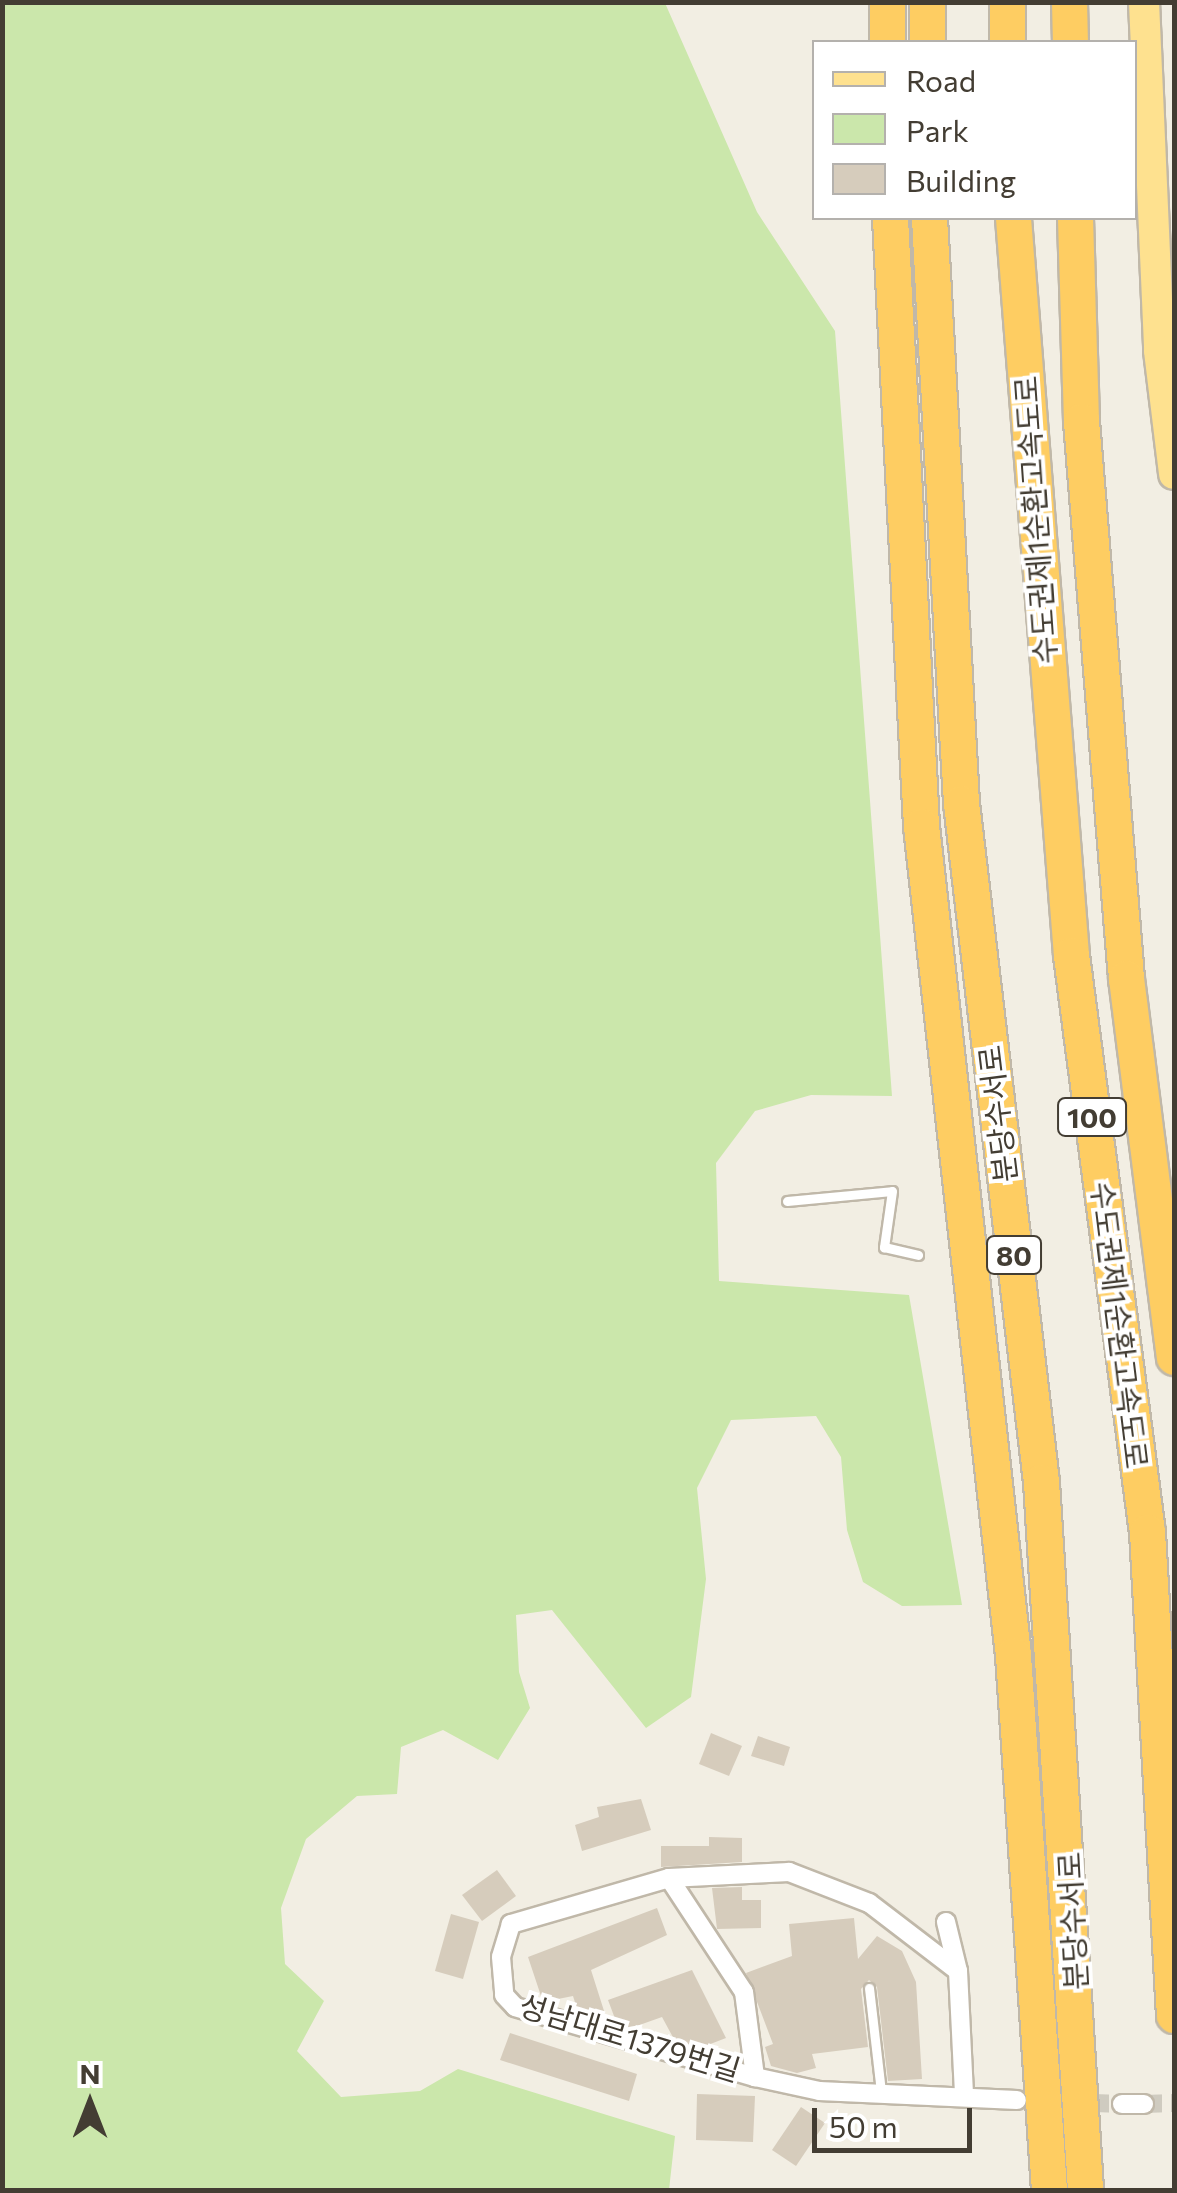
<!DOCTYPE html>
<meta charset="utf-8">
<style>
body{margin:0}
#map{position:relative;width:1177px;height:2193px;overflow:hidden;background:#f2eee3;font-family:Commissioner,"Noto Sans KR",sans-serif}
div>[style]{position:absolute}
.green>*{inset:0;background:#cbe7ab}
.building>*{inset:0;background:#d6ccbc}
.street-tunnel>*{height:18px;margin-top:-9px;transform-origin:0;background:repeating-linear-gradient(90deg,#cfcbc0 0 18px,transparent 0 27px)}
.roads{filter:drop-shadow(2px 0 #c0b8a9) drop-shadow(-2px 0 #c0b8a9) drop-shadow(0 2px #c0b8a9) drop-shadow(0 -2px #c0b8a9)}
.lane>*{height:9px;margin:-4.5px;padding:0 4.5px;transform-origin:4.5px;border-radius:4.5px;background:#fff}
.street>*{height:18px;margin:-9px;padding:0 9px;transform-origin:9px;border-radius:9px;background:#fff}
.primary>*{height:30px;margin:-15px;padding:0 15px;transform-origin:15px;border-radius:15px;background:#fee18f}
.highway>*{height:35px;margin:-17.5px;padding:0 17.5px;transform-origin:17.5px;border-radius:17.5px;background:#fecd62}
span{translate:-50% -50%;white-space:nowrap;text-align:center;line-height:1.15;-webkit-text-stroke:8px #fff;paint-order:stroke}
.shield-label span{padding:2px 8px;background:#fff;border:2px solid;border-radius:8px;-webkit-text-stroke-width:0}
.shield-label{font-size:28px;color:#433d33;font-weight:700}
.street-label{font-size:30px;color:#433d33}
.frame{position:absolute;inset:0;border:5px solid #433d33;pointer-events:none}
.legend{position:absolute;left:812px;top:40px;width:325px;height:180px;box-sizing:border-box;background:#fff;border:2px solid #b4b1ad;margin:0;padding:12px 18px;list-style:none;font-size:30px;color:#433d33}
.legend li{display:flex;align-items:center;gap:20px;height:50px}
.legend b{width:50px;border:2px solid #b4b1ad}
.north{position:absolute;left:40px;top:2053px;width:100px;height:100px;-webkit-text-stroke:8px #fff;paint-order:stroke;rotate:0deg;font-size:28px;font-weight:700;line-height:40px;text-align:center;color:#433d33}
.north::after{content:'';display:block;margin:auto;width:35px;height:45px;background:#433d33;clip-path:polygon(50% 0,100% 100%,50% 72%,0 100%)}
.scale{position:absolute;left:812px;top:2108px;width:160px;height:45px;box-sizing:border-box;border:5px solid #433d33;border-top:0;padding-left:12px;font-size:30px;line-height:35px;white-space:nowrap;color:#433d33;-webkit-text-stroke:8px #fff;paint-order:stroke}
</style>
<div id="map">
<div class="green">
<i style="clip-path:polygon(3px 2px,665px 3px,757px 212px,835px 331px,892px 1096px,811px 1095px,755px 1111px,716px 1163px,719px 1281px,909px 1295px,962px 1605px,902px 1606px,863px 1582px,847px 1530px,841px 1457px,816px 1416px,731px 1420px,697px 1488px,706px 1579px,691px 1697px,646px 1728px,552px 1610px,516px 1615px,519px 1672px,530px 1708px,498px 1760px,443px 1730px,401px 1747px,397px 1794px,357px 1796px,306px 1839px,281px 1908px,285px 1964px,324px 2001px,297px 2051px,341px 2097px,420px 2091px,458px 2069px,675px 2136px,669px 2190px,3px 2190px)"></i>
</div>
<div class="building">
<i style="clip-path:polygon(711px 1733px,742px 1746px,729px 1776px,699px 1764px)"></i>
<i style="clip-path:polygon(758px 1736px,790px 1747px,784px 1766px,751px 1756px)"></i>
<i style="clip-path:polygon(641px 1799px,651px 1830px,582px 1851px,575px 1825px,599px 1817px,597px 1807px)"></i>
<i style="clip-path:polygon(709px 1837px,742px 1838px,742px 1862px,661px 1867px,661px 1846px,709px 1846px)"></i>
<i style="clip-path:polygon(497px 1870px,516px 1896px,482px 1921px,462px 1895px)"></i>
<i style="clip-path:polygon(742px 1887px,742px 1900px,761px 1900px,761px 1928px,717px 1929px,712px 1888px)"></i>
<i style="clip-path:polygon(657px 1908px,667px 1935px,591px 1970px,605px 2014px,578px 2012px,573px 1996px,543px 2002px,528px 1957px)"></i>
<i style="clip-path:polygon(451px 1914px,479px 1922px,463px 1979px,435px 1971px)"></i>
<i style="clip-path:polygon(854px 1918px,858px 1959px,877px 1936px,902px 1951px,916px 1982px,922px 2079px,888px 2081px,877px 1987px,869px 1980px,861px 1989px,868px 2047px,812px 2054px,816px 2068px,797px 2073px,771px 2066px,765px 2047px,773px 2044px,746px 1973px,792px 1956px,789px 1924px)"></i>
<i style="clip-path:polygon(692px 1970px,726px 2038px,700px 2048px,675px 2041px,662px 2017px,631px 2028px,617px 2024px,608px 2000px)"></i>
<i style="clip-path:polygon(510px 2033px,637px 2074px,629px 2101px,500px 2060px)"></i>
<i style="clip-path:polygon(697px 2094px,755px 2096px,753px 2142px,696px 2140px)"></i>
<i style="clip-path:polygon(801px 2107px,825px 2123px,796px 2166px,772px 2150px)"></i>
</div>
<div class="street-tunnel">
<i style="left:1037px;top:2101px;width:85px;rotate:2deg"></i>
<i style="left:1144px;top:2104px;width:30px;rotate:-2deg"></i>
</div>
<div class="roads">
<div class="lane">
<i style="left:787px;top:1201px;width:105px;rotate:-5.4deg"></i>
<i style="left:892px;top:1191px;width:57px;rotate:98.1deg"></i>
<i style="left:884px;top:1247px;width:35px;rotate:13deg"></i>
<i style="left:869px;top:1988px;width:105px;rotate:83.4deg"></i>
</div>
<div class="street">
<i style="left:669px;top:1878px;width:165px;rotate:163.8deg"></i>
<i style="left:511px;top:1924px;width:34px;rotate:107deg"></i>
<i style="left:501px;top:1957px;width:38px;rotate:85deg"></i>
<i style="left:504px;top:1995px;width:16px;rotate:47deg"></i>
<i style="left:515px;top:2007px;width:250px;rotate:16.3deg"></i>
<i style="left:946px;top:1922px;width:50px;rotate:76.2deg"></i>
<i style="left:958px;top:1971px;width:124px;rotate:87.2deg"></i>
<i style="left:958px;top:1971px;width:112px;rotate:-142.6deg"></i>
<i style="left:869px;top:1903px;width:86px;rotate:-158.8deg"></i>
<i style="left:789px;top:1872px;width:120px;rotate:177.1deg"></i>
<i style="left:669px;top:1878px;width:136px;rotate:56.7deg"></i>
<i style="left:744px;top:1992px;width:86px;rotate:82.6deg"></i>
<i style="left:755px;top:2077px;width:66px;rotate:12.3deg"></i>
<i style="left:819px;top:2091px;width:198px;rotate:2.6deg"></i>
<i style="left:1122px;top:2104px;width:22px"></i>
</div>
<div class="primary">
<i style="left:1144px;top:2px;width:349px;rotate:87.5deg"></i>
<i style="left:1159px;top:351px;width:124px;rotate:83deg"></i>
</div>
<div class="highway">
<i style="left:887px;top:2px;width:40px;rotate:90deg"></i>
<i style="left:927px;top:2px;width:40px;rotate:90deg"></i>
<i style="left:1069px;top:2px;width:40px;rotate:88.6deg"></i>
<i style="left:1007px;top:42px;width:40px;rotate:-90deg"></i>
<i style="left:890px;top:218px;width:609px;rotate:87.08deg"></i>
<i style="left:921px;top:826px;width:834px;rotate:83.67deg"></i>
<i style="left:1013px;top:1655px;width:536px;rotate:86.15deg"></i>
<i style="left:929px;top:218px;width:586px;rotate:86.87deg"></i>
<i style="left:961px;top:803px;width:684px;rotate:83.28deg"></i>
<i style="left:1041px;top:1482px;width:709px;rotate:86.44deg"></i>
<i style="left:1013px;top:218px;width:739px;rotate:85.5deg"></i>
<i style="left:1071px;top:955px;width:582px;rotate:82.5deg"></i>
<i style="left:1147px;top:1532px;width:484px;rotate:86.8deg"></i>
<i style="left:1075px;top:218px;width:203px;rotate:88.3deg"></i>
<i style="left:1081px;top:421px;width:559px;rotate:85.38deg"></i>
<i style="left:1126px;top:978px;width:382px;rotate:82.8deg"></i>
</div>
</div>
<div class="shield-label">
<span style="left:1092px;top:1117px">100</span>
<span style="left:1014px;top:1255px">80</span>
</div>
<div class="street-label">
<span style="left:1035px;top:520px;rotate:-94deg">수도권제1순환고속도로</span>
<span style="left:997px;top:1114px;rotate:-97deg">분당수서로</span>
<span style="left:1120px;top:1325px;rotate:83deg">수도권제1순환고속도로</span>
<span style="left:1072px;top:1921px;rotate:-93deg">분당수서로</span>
<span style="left:630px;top:2037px;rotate:17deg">성남대로1379번길</span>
</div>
<div class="frame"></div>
<ul class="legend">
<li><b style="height:12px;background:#fee18f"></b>Road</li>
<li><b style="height:28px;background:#cbe7ab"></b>Park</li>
<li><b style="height:28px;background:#d6ccbc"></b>Building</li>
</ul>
<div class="north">N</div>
<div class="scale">50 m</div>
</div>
